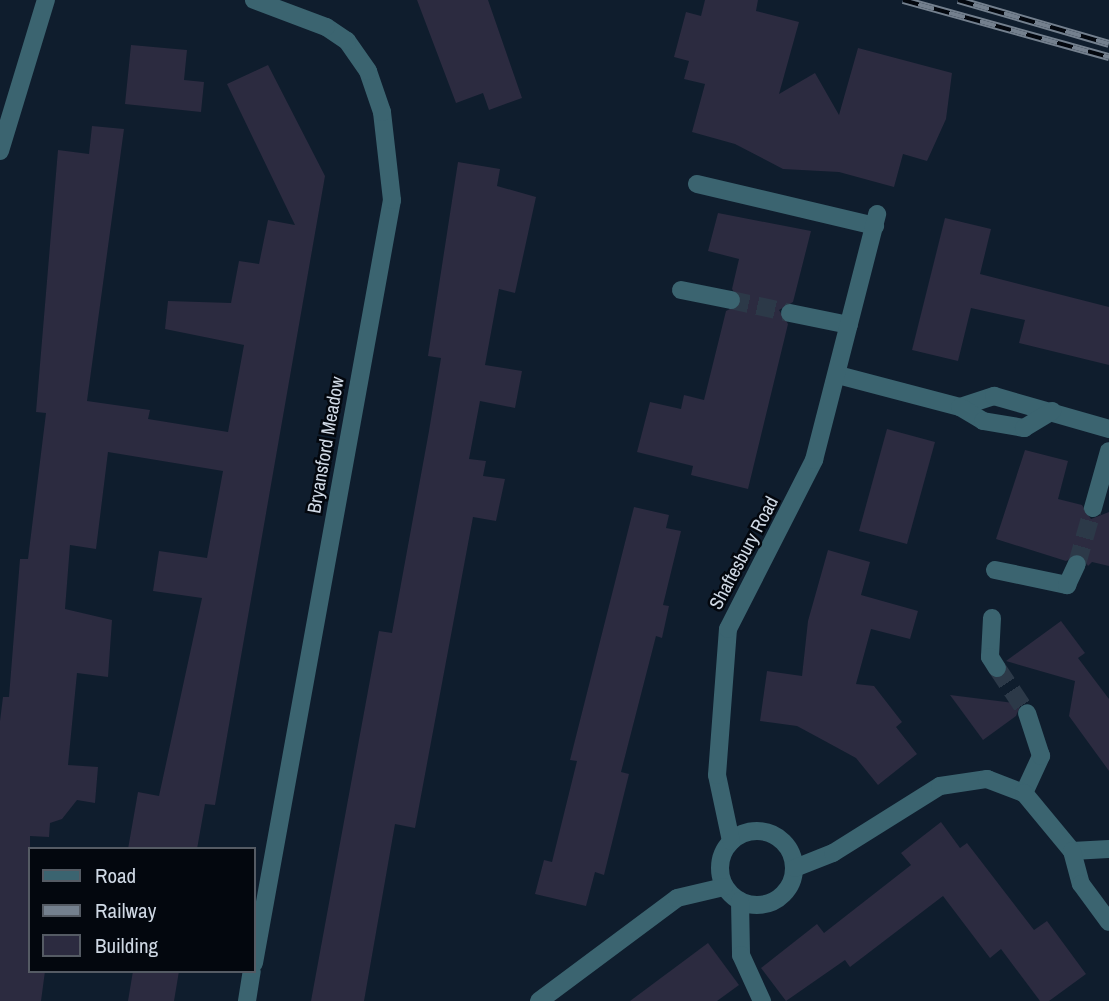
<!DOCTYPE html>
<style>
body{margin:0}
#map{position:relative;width:1109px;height:1001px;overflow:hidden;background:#0f1d2d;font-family:"Archivo Narrow",sans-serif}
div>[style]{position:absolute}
.building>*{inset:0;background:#2c2b40}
.minor-tunnel>*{height:18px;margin-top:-9px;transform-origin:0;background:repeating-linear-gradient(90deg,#2c3948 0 18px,transparent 0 27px)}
.minor>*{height:18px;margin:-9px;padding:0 9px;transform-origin:9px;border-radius:9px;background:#3b6470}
.minor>.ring{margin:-9px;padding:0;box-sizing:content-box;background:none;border:18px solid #3b6470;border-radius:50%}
.rail>*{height:8px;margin-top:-4px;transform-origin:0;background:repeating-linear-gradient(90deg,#03070e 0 16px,#74808e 0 32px);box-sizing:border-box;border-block:2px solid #74808e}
span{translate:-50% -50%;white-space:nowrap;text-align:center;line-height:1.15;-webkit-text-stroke:5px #03070e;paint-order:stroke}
.street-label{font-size:19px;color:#cfd8e4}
.legend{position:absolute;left:28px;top:847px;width:228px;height:126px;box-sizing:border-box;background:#03070e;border:2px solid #555b64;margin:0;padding:9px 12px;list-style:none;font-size:21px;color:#cfd8e4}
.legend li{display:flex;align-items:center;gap:14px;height:35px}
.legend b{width:35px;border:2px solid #555b64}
</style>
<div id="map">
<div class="building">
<i style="clip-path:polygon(417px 0,488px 0,522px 98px,489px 110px,483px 93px,456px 103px)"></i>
<i style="clip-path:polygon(705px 0,758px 0,756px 11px,799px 22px,779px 94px,815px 73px,839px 115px,858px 48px,952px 73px,946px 119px,927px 161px,903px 154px,894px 187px,839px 172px,783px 169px,735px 144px,692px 132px,705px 84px,684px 79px,689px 61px,674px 57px,686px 12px,701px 16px)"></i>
<i style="clip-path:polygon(131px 45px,187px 50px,184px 80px,204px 82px,201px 112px,125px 104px)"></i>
<i style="clip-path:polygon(268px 65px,325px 176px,215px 805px,205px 804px,197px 849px,128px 849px,138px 792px,159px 796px,202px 598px,153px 591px,159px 551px,207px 558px,223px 471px,108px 452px,96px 549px,70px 545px,65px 609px,112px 620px,108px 677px,77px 673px,68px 765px,98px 767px,95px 803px,77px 800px,62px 819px,50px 823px,49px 837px,30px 836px,30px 971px,45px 971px,41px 1001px,0 1001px,0 721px,3px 697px,9px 697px,20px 559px,28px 559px,46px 413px,36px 412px,58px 150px,89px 154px,92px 126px,124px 129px,87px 401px,150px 410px,148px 419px,228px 432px,244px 345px,165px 329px,168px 301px,231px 303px,239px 261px,259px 264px,268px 220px,295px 225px,227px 84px)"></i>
<i style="clip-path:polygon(458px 162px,500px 169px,497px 186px,536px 197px,515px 293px,499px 289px,485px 365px,522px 371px,515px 408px,480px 401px,469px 459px,486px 461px,483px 476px,505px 479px,496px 521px,473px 517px,415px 828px,395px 824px,364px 1001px,311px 1001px,379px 631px,392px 633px,429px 431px,441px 358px,428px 356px)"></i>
<i style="clip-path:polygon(718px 213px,811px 231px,793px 302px,779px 310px,788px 324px,748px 489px,691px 475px,693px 466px,637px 452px,650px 402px,681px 409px,684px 395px,704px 400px,726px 311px,742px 303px,732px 289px,739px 259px,708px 251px)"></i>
<i style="clip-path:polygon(945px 218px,991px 229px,980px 274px,1109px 307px,1109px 365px,1019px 343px,1025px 320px,971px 308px,958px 361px,912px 350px)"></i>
<i style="clip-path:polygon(887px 429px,935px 442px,907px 544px,859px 531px)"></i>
<i style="clip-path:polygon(1025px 450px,1068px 461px,1058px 499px,1082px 505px,1091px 519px,1109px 512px,1109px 566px,1092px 562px,1088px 566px,1081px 554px,1066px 561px,996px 539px)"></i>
<i style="clip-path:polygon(634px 507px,669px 515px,666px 528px,681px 531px,663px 605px,669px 606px,662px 638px,656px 636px,621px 772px,629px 774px,604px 875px,595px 872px,586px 906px,535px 894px,544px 860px,552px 862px,577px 761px,570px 760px)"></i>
<i style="clip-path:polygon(828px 550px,870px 562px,861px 595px,918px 611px,910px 639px,871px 629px,856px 684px,874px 686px,902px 722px,896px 727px,917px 754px,878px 785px,856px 758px,823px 740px,797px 726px,760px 721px,767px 671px,802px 676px,808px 621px)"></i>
<i style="clip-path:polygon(1061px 621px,1085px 653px,1078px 658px,1109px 699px,1109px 771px,1069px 716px,1075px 681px,1006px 661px)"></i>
<i style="clip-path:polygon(950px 695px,1021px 704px,1016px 716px,983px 740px)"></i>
<i style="clip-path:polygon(941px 822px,960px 848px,967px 843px,1034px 930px,1047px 921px,1086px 974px,1049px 1001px,1040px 1001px,1001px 949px,990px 958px,943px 896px,850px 967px,845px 960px,786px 1001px,761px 968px,817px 924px,824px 933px,911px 865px,901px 853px)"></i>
<i style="clip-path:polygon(708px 943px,739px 985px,717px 1001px,630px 1001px)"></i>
<i style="clip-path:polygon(133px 971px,179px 971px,174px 1001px,128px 1001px)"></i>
</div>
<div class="minor-tunnel">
<i style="left:731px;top:300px;width:60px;rotate:12.4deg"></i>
<i style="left:1077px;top:564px;width:58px;rotate:-74.1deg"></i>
<i style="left:997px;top:668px;width:54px;rotate:56.3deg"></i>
</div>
<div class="minor">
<i style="left:0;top:151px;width:158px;rotate:-73.1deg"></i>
<i style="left:697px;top:184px;width:183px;rotate:13.3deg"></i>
<i style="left:681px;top:290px;width:51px;rotate:11.3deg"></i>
<i style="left:790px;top:313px;width:60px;rotate:11.5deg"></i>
<i style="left:838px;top:375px;width:126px;rotate:14.7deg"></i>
<i style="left:960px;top:407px;width:36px;rotate:-18deg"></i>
<i style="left:994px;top:396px;width:120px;rotate:16deg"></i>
<i style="left:960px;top:407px;width:27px;rotate:31deg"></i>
<i style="left:983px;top:421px;width:42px;rotate:9.7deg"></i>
<i style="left:1024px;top:428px;width:33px;rotate:-31deg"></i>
<i style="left:1093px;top:508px;width:59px;rotate:-74.3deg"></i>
<i style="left:995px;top:570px;width:74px;rotate:11.8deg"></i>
<i style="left:1067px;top:585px;width:23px;rotate:-65deg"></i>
<i style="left:992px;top:618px;width:39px;rotate:93deg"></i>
<i style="left:990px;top:657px;width:13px;rotate:58deg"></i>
<i style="left:1024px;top:793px;width:41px;rotate:-65.3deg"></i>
<i style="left:1041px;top:756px;width:45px;rotate:-108deg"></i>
<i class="ring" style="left:720px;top:831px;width:56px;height:56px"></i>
<i style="left:731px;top:841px;width:67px;rotate:-102deg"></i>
<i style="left:717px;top:775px;width:146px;rotate:-85.7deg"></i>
<i style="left:728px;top:629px;width:190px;rotate:-63deg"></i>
<i style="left:814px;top:460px;width:254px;rotate:-75.6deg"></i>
<i style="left:1072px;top:851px;width:37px;rotate:-3deg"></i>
<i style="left:795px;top:868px;width:41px;rotate:-21.5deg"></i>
<i style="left:833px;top:853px;width:126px;rotate:-32.1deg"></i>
<i style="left:940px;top:786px;width:48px;rotate:-8.5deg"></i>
<i style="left:987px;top:779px;width:40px;rotate:21deg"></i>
<i style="left:1024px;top:793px;width:75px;rotate:50.4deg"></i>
<i style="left:1072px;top:851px;width:34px;rotate:75deg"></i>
<i style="left:1081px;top:884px;width:47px;rotate:53.6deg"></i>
<i style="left:740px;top:901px;width:54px;rotate:88.9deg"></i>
<i style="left:741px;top:955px;width:51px;rotate:65.5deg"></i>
<i style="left:254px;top:963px;width:775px;rotate:-79.75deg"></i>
<i style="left:392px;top:200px;width:89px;rotate:-96.5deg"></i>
<i style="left:382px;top:112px;width:43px;rotate:-108.9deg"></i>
<i style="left:368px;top:71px;width:37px;rotate:-125deg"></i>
<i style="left:347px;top:41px;width:25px;rotate:-146deg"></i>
<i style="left:326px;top:27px;width:77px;rotate:-159.4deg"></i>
<i style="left:247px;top:1001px;width:30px;rotate:-81deg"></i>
<i style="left:539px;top:1001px;width:172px;rotate:-36.7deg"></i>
<i style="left:677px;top:898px;width:48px;rotate:-13.2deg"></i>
</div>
<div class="rail">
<i style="left:903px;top:0;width:214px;rotate:15.5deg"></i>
<i style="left:958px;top:0;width:157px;rotate:16.2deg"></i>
</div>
<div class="street-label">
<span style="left:326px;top:445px;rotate:-80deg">Bryansford Meadow</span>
<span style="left:744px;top:553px;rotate:-62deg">Shaftesbury Road</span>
</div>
<ul class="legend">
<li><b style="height:9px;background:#3b6470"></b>Road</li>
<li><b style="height:9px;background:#74808e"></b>Railway</li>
<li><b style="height:19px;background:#2c2b40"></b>Building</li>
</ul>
</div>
